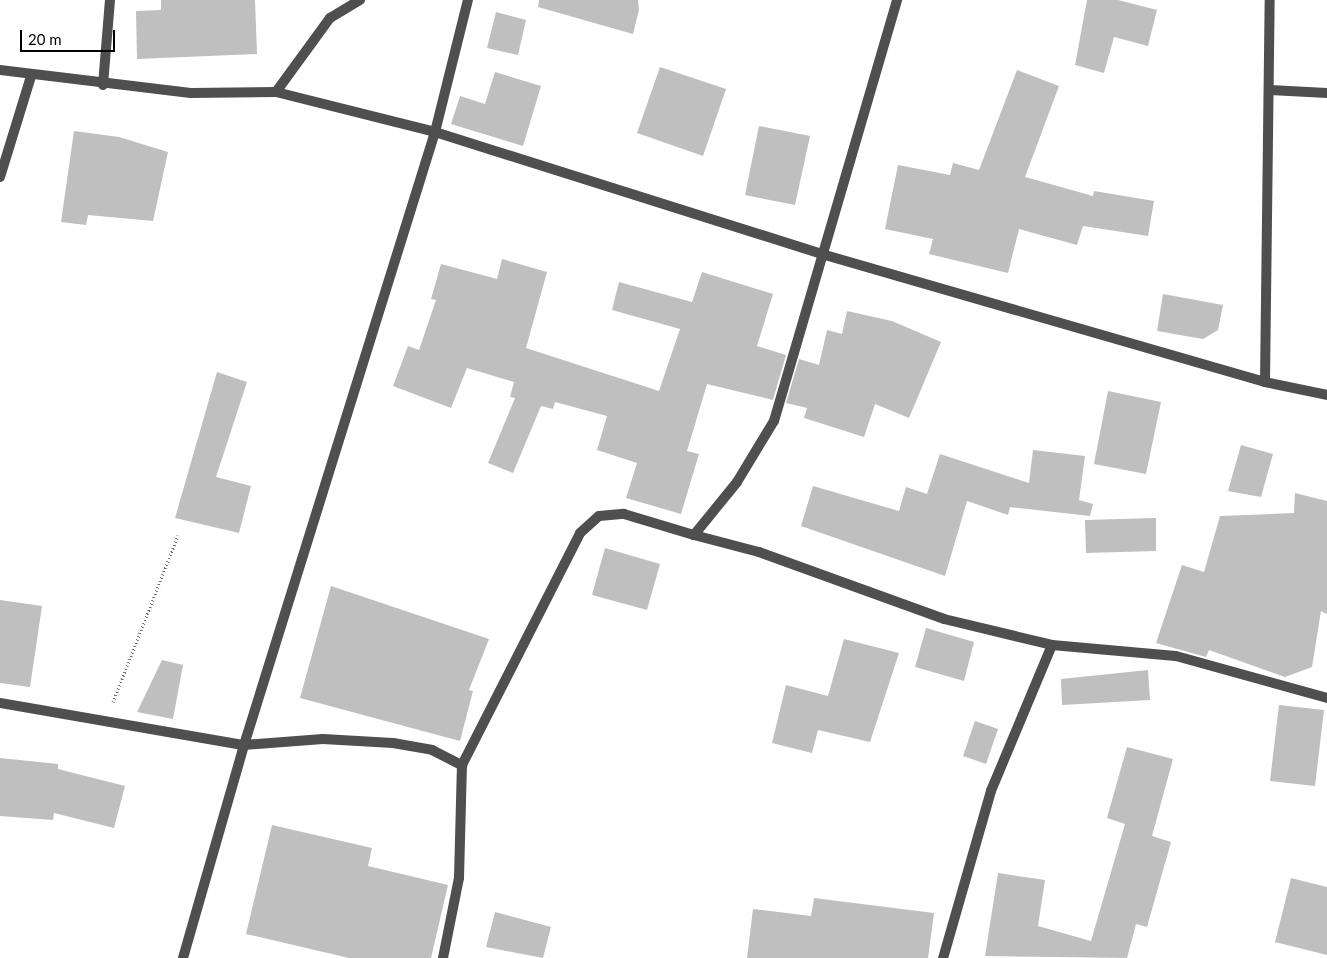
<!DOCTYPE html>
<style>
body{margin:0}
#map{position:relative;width:1327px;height:958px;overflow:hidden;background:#fff;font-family:Lato,sans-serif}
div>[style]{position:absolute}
.building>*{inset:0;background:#bfbfbf}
.path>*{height:3px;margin-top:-1.5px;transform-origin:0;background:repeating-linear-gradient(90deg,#717171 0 1px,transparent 0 3.5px)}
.street>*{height:10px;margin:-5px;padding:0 5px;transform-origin:5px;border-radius:5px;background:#4f4f4f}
span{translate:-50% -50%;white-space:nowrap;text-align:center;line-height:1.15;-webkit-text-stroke:4.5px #fff;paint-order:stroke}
.scale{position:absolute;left:20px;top:30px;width:95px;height:22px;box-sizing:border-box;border:2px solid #000;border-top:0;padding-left:6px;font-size:15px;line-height:18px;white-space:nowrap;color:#000;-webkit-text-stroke:4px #fff;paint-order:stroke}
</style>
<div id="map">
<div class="building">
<i style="clip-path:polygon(161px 0,255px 0,257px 54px,137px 59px,136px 11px,161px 10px)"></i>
<i style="clip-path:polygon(539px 0,638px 0,639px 10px,633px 34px,538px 7px)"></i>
<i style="clip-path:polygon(1087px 0,1118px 0,1157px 10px,1148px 46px,1114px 37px,1104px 73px,1075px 65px)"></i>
<i style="clip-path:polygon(496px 12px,526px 20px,518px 55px,487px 48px)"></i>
<i style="clip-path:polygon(660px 67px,726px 89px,703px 156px,637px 133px)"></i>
<i style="clip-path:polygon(1017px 70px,1059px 86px,1025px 177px,1093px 196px,1094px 191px,1154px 201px,1148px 236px,1083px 226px,1077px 245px,1019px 229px,1008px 273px,929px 254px,933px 239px,885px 229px,898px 165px,950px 175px,953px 163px,979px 170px)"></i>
<i style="clip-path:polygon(495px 72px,541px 86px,523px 146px,451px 124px,460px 96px,485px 104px)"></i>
<i style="clip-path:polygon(759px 126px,810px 136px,795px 205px,745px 195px)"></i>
<i style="clip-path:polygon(74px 131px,119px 137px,168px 152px,153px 221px,88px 215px,86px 225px,61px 222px)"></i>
<i style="clip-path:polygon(502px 259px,547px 272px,526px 348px,659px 391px,680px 329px,612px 310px,619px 282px,692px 302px,702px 272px,773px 294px,757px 346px,786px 355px,773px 400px,707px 384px,687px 451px,699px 454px,681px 514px,626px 498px,637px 463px,597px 450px,607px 416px,555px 402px,553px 409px,541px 406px,513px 473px,488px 463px,515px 398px,510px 397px,514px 382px,467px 368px,451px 408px,393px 386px,408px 346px,419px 350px,436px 300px,431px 299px,441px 264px,497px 279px)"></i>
<i style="clip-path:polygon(1163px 294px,1223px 305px,1218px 330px,1203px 339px,1157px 331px)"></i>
<i style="clip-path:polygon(847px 311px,892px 321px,941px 342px,909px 418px,875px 404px,864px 437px,804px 418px,807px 408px,786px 403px,799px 359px,819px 365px,827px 330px,842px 334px)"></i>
<i style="clip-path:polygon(217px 372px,247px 382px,216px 477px,251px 486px,239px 533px,175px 518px)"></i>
<i style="clip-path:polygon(1108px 391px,1161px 402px,1146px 474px,1094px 464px)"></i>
<i style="clip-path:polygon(1241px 445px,1273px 454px,1261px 497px,1228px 491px)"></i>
<i style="clip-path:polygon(1033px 450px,1085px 456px,1079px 500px,1093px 504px,1090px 516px,1010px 507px,1008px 515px,967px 501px,945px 576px,801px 526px,813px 486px,899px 511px,906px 487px,927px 494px,940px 454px,1029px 483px)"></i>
<i style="clip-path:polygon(1295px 493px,1327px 501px,1327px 614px,1321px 611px,1312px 667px,1285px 677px,1209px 650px,1206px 657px,1156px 643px,1182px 565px,1204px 572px,1220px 516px,1294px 513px)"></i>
<i style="clip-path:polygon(1156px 518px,1156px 551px,1086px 553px,1085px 520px)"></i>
<i style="clip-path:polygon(605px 548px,660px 564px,647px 610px,592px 595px)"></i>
<i style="clip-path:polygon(331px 586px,489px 639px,469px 690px,473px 691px,460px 741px,300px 698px)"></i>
<i style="clip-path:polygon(0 600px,42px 606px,30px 687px,0 683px)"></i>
<i style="clip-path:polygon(926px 628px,974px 642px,964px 681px,915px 667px)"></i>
<i style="clip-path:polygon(844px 639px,899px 653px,870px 742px,818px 730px,812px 753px,772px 743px,786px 685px,828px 696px)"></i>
<i style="clip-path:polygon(162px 660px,183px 665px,173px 719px,137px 712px)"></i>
<i style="clip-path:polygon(1148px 670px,1150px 700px,1062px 705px,1061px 679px)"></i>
<i style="clip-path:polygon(1279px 705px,1324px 710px,1315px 786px,1270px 781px)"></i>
<i style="clip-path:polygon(975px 721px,998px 729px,986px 764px,963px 756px)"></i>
<i style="clip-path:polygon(1127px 747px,1173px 759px,1152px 836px,1171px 842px,1147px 927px,1136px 924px,1127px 958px,985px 956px,998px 873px,1045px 880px,1038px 926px,1091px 941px,1125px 824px,1107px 818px)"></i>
<i style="clip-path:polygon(0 758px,58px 764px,58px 769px,125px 786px,114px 828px,54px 813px,53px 820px,0 816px)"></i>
<i style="clip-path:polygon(272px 825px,372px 848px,368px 866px,448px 885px,431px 958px,349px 958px,246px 934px)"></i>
<i style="clip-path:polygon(1291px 878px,1327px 887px,1327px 955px,1275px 942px)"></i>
<i style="clip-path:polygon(814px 898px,934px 913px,928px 958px,747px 958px,753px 909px,811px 916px)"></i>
<i style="clip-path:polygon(495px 912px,551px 927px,543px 958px,486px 947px)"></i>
</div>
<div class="path">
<i style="left:113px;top:702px;width:179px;rotate:-68.7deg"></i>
</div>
<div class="street">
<i style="left:0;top:70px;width:192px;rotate:6.9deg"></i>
<i style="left:191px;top:93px;width:85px;rotate:-0.7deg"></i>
<i style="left:276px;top:92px;width:164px;rotate:14.1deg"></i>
<i style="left:435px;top:132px;width:409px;rotate:17.5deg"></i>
<i style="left:825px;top:255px;width:458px;rotate:16.1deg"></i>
<i style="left:1265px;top:382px;width:63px;rotate:11.8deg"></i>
<i style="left:103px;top:85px;width:85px;rotate:-85.3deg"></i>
<i style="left:1270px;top:90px;width:57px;rotate:3deg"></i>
<i style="left:276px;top:92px;width:92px;rotate:-53.9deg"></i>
<i style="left:330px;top:18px;width:35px;rotate:-31deg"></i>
<i style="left:0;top:177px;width:106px;rotate:-72.9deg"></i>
<i style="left:1265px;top:382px;width:382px;rotate:-89.3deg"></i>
<i style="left:694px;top:535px;width:67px;rotate:14.7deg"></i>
<i style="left:759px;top:552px;width:197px;rotate:19.9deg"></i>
<i style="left:944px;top:619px;width:111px;rotate:13.5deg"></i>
<i style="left:1052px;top:645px;width:158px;rotate:112.7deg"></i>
<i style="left:991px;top:791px;width:174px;rotate:106deg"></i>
<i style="left:1052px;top:645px;width:124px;rotate:5.1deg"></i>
<i style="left:1176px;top:656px;width:157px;rotate:15.5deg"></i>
<i style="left:0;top:703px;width:248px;rotate:9.8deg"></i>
<i style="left:244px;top:745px;width:79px;rotate:-4.3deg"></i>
<i style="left:323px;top:739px;width:70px;rotate:3.3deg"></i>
<i style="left:393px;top:743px;width:40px;rotate:10deg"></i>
<i style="left:432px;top:750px;width:34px;rotate:27deg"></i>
<i style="left:183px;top:958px;width:222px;rotate:-74deg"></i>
<i style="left:244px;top:745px;width:642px;rotate:-72.69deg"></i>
<i style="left:435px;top:132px;width:136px;rotate:-76deg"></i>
<i style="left:443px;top:958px;width:82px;rotate:-78.7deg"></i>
<i style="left:459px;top:878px;width:113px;rotate:-88.5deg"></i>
<i style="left:462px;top:765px;width:260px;rotate:-63deg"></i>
<i style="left:580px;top:533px;width:25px;rotate:-42deg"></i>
<i style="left:599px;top:516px;width:25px;rotate:-5deg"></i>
<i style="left:624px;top:514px;width:73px;rotate:16.7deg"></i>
<i style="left:694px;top:535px;width:68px;rotate:-50.9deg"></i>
<i style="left:737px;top:482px;width:71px;rotate:-58.8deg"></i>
<i style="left:774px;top:421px;width:439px;rotate:-73.7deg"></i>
</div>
<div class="scale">20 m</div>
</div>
